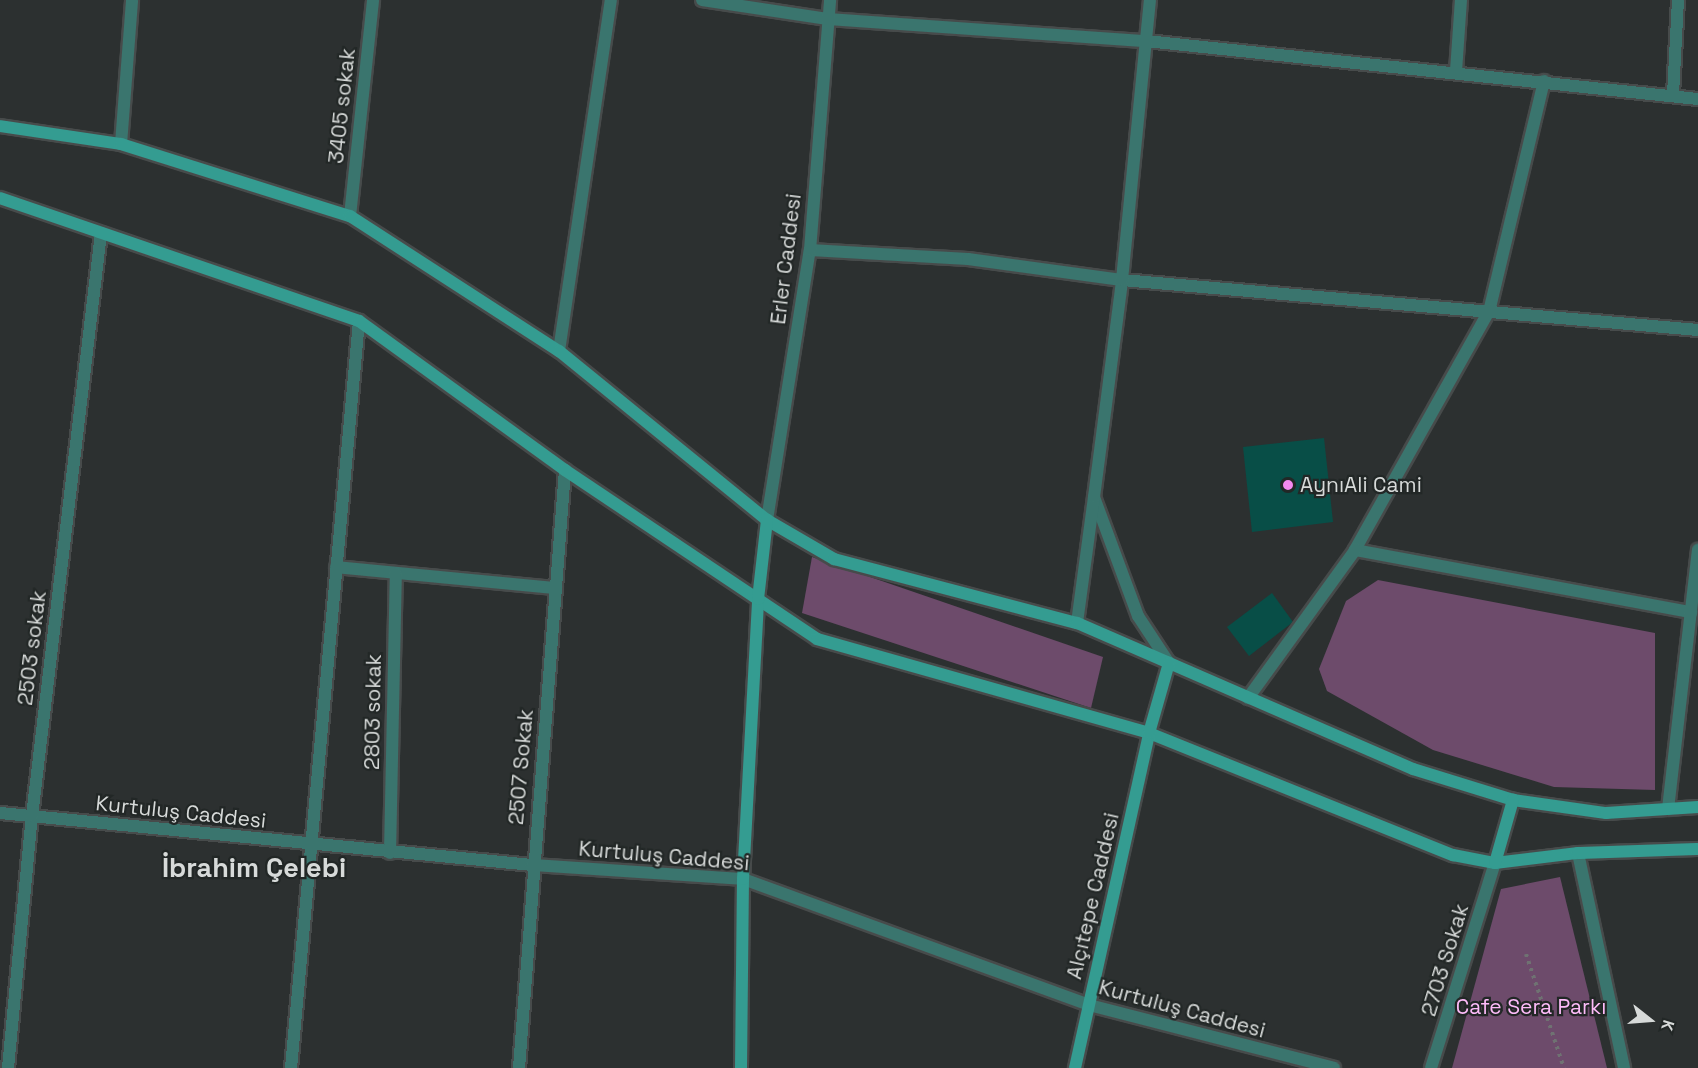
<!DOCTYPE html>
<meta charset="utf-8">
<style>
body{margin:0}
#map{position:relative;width:1698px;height:1068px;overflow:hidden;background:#2c3030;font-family:"Space Grotesk",sans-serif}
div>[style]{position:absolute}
.green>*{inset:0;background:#6d4b6b}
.building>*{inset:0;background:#084e47}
.path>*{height:4px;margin-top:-2px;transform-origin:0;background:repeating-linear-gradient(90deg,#6f7272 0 3px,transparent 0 7.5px)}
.roads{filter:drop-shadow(2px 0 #474b4b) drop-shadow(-2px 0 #474b4b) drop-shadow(0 2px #474b4b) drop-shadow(0 -2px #474b4b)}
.minor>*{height:12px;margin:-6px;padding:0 6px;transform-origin:6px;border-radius:6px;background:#3a756e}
.tertiary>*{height:12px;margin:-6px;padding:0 6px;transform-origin:6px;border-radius:6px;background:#3a756e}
.secondary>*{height:12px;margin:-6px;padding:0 6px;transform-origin:6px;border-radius:6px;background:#349c91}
.dots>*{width:16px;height:16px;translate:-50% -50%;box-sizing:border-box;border:3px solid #222726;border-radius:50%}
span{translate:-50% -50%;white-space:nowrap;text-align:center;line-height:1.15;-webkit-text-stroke:4.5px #222726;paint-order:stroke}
.street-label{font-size:21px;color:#d7dad9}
.poi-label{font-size:21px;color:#d7dad9}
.left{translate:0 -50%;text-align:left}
.park-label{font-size:21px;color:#fdbbf9}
.district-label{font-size:27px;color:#d7dad9;font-weight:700}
.north{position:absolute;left:1620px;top:990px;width:60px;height:60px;-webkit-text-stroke:4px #222726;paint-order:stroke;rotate:107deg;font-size:16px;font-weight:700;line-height:24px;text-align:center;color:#d7dad9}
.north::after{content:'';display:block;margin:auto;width:21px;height:27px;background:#d7dad9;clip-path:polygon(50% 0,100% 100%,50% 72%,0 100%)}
</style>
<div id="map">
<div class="green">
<i style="clip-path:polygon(812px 557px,1103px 657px,1091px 708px,802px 613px)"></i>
<i style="clip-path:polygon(1378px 580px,1655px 633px,1655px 790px,1554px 787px,1433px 750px,1327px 691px,1319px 669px,1346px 601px)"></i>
<i style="clip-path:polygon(1560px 877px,1607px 1068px,1452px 1068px,1501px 889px)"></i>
</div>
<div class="building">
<i style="clip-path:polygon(1324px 438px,1333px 522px,1252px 532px,1243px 447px)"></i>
<i style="clip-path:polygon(1272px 593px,1293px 622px,1249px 656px,1227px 627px)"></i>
</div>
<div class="path">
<i style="left:1526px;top:954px;width:120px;rotate:71.6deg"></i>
</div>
<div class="roads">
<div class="minor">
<i style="left:1456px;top:71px;width:71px;rotate:-86deg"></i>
<i style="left:1544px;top:81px;width:236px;rotate:103.4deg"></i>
<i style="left:1489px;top:311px;width:274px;rotate:119.3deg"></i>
<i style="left:1355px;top:550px;width:342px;rotate:10.5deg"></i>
<i style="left:1673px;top:95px;width:95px;rotate:-87deg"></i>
<i style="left:121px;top:144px;width:144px;rotate:-85.6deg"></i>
<i style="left:350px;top:216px;width:217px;rotate:-83.9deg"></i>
<i style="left:810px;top:250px;width:158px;rotate:3.3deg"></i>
<i style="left:968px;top:259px;width:155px;rotate:7.8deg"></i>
<i style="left:1122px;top:280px;width:578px;rotate:4.96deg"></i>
<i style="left:559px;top:351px;width:355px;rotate:-81.6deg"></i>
<i style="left:1094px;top:497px;width:127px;rotate:69.7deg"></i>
<i style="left:1138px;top:616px;width:56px;rotate:56.6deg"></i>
<i style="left:336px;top:567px;width:221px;rotate:5.5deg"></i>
<i style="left:1077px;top:623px;width:126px;rotate:-82.3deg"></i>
<i style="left:1248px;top:698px;width:183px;rotate:-54.1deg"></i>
<i style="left:1668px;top:809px;width:261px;rotate:-83.4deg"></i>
<i style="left:0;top:813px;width:535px;rotate:5.58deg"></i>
<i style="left:532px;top:865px;width:211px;rotate:3.8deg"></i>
<i style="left:743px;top:879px;width:368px;rotate:20deg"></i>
<i style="left:1089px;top:1005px;width:253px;rotate:14.4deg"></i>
<i style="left:390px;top:853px;width:280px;rotate:-88.8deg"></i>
<i style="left:1578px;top:853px;width:220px;rotate:77.9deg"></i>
<i style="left:8px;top:1068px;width:253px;rotate:-84.6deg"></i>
<i style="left:32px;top:816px;width:587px;rotate:-83.25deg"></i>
<i style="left:291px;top:1068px;width:750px;rotate:-84.8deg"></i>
<i style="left:519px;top:1068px;width:600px;rotate:-85.6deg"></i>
<i style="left:1431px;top:1068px;width:215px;rotate:-72.7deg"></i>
</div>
<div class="tertiary">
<i style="left:702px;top:0;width:127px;rotate:8.6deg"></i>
<i style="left:828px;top:19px;width:319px;rotate:4deg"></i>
<i style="left:1146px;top:41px;width:555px;rotate:6deg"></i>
<i style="left:1094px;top:497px;width:219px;rotate:-82.6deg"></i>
<i style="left:1122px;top:280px;width:281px;rotate:-84.3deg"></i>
<i style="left:767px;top:520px;width:273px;rotate:-81deg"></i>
<i style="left:810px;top:250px;width:251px;rotate:-85.4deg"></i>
</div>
<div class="secondary">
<i style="left:0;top:126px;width:122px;rotate:8.5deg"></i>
<i style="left:121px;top:144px;width:240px;rotate:17.5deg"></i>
<i style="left:350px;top:216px;width:249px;rotate:32.9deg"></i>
<i style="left:559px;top:351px;width:268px;rotate:39.1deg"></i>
<i style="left:767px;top:520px;width:78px;rotate:30.2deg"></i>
<i style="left:834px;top:559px;width:251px;rotate:14.8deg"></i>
<i style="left:1077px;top:623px;width:366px;rotate:23.5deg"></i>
<i style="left:1413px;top:769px;width:105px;rotate:17.2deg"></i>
<i style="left:1513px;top:800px;width:94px;rotate:8deg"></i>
<i style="left:1606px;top:813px;width:92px;rotate:-3.7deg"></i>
<i style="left:0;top:198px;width:379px;rotate:18.9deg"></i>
<i style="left:359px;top:321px;width:254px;rotate:35.9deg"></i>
<i style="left:565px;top:470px;width:303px;rotate:33.8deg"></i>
<i style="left:817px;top:639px;width:345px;rotate:15.8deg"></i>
<i style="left:1149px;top:733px;width:328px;rotate:21.9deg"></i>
<i style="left:1453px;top:855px;width:43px;rotate:10.8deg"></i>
<i style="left:1495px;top:863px;width:84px;rotate:-6.9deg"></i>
<i style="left:1578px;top:853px;width:120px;rotate:-1.9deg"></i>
<i style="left:1495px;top:863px;width:66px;rotate:-74.1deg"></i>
<i style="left:741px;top:1068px;width:189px;rotate:-89.4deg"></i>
<i style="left:743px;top:879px;width:280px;rotate:-86.9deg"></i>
<i style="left:758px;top:599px;width:80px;rotate:-83.5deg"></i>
<i style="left:1075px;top:1068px;width:343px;rotate:-77.5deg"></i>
<i style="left:1149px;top:733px;width:73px;rotate:-74.1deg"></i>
</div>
</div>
<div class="dots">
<i style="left:1288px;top:485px;background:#f489f0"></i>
</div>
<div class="street-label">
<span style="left:342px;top:106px;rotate:-84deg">3405 sokak</span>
<span style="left:786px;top:259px;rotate:-83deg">Erler Caddesi</span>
<span style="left:32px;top:648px;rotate:-83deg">2503 sokak</span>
<span style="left:373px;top:712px;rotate:-89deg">2803 sokak</span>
<span style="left:521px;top:767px;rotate:-85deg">2507 Sokak</span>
<span style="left:181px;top:812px;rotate:6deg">Kurtuluş Caddesi</span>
<span style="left:664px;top:856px;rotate:5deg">Kurtuluş Caddesi</span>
<span style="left:1093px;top:896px;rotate:-77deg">Alçıtepe Caddesi</span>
<span style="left:1445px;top:960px;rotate:-73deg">2703 Sokak</span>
<span style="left:1182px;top:1009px;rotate:15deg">Kurtuluş Caddesi</span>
</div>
<div class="poi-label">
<span class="left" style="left:1300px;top:485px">AynıAli Cami</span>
</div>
<div class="park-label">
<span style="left:1531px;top:1007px">Cafe Sera Parkı</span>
</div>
<div class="district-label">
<span style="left:254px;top:868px">İbrahim Çelebi</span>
</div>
<div class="north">K</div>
</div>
